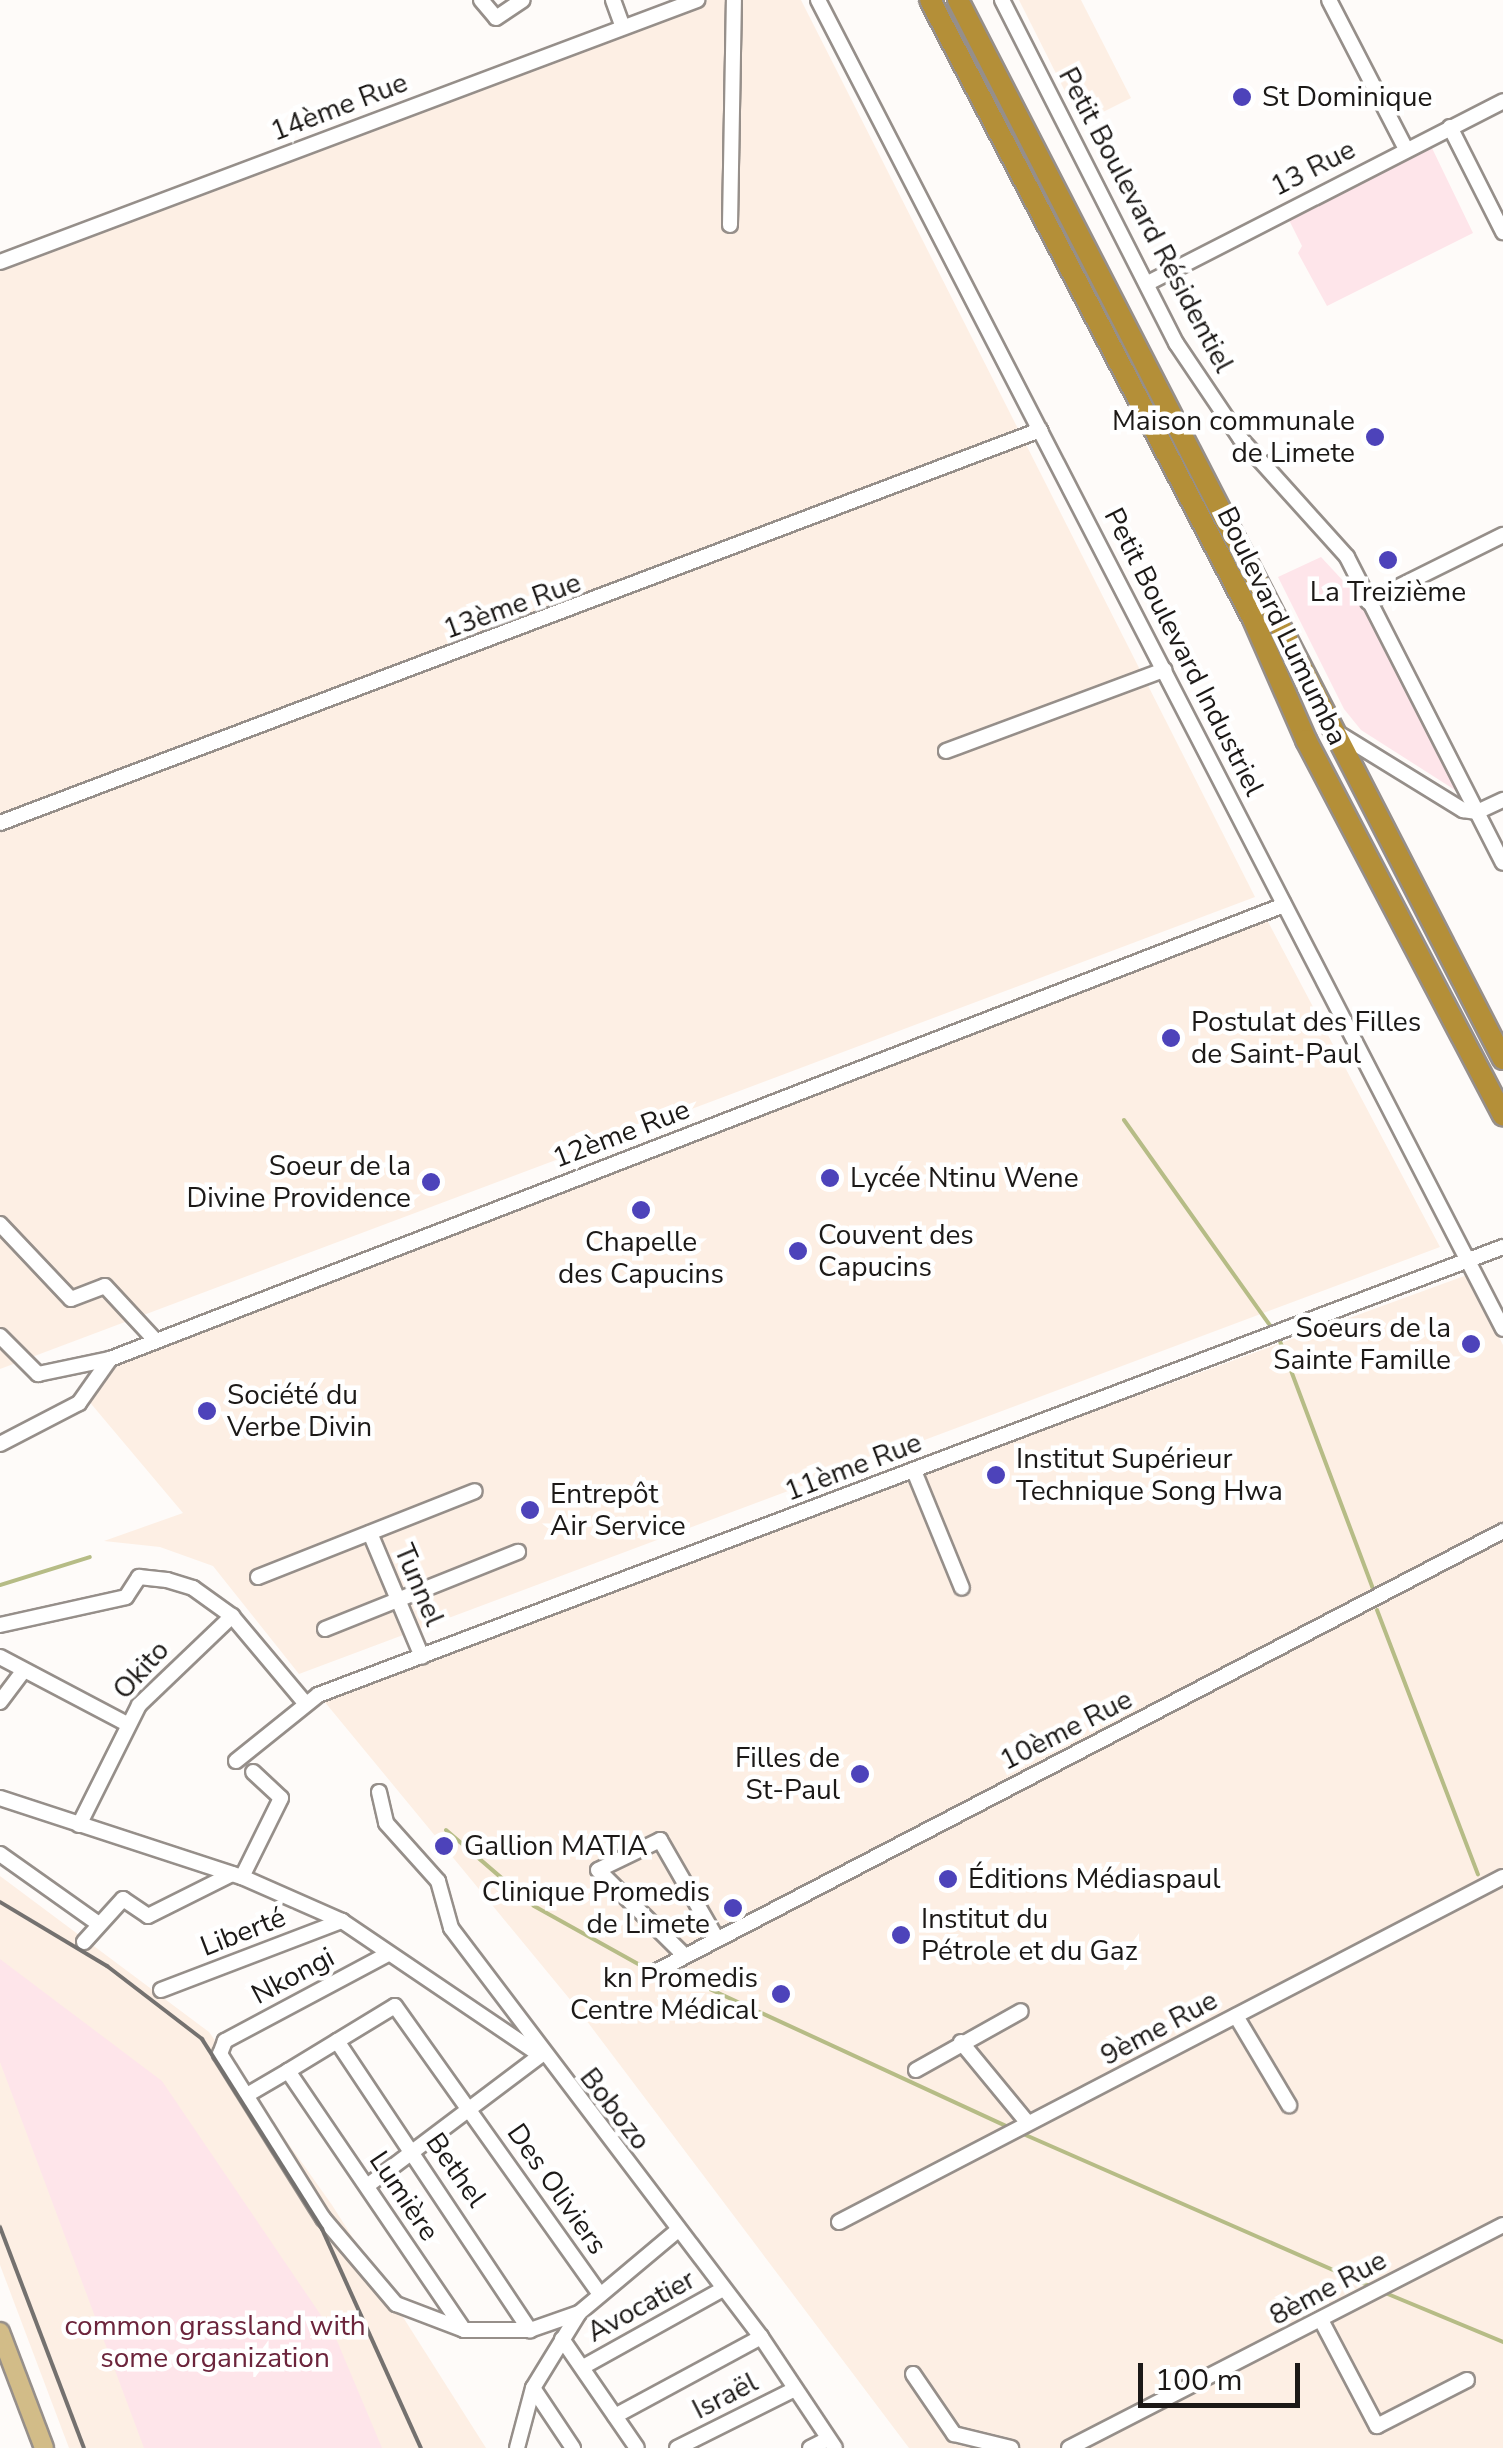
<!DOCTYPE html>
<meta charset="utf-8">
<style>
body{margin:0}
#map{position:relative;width:1503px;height:2448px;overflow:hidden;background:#fefbf9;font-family:"Nunito Sans",sans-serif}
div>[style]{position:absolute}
.built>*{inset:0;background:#fdefe4}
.green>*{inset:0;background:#fee5ea}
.stream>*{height:4px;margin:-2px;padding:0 2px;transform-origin:2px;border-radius:2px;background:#b6bc86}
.roads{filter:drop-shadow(2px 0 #968f8a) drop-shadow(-2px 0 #968f8a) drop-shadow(0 2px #968f8a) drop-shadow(0 -2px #968f8a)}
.minor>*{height:14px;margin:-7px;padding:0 7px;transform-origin:7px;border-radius:7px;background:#fff}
.major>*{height:18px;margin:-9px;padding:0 9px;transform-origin:9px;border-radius:9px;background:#d2bc88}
.highway>*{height:20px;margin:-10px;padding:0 10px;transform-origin:10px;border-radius:10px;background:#b48f38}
.rail>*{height:4px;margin:-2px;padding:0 2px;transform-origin:2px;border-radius:2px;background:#74716f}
.dots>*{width:28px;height:28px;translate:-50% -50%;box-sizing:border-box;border:5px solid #fff;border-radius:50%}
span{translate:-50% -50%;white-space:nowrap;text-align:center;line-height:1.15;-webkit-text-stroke:9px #fff;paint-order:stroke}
.poi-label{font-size:28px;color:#1c1917}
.left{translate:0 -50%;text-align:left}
.right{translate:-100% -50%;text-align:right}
.street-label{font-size:28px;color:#1c1917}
.park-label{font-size:28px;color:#6c253c}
.scale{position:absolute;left:1138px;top:2363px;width:162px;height:45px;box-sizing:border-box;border:5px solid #1c1917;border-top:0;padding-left:12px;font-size:30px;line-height:35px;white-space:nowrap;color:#1c1917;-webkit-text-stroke:8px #fff;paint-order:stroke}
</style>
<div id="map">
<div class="built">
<i style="clip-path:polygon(708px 0,801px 0,1255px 897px,0 1369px,0 264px)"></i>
<i style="clip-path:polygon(1019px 0,1081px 0,1131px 98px,1081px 123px)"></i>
<i style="clip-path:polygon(1265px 916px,1440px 1247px,299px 1674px,213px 1566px,160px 1547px,104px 1541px,183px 1513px,82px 1393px,110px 1366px)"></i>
<i style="clip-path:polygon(1467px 1275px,1503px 1345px,1503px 2448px,909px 2448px,577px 2008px,319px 1695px)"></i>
<i style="clip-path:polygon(0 1876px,209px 2032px,332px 2205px,486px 2448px,69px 2448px,0 2265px)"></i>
</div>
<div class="green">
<i style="clip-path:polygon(1431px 146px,1473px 233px,1327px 306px,1298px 253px,1302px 246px,1288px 218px)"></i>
<i style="clip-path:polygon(1321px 557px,1360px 599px,1461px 787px,1455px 790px,1361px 730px,1344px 709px,1278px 577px)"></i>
<i style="clip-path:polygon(0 1959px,162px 2081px,335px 2336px,382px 2448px,144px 2448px,0 2062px)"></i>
</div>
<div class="stream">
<i style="left:1124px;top:1120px;width:255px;rotate:54.6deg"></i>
<i style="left:1278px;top:1336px;width:270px;rotate:69.4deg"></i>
<i style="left:0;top:1585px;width:94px;rotate:-17.3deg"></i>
<i style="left:1377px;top:1610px;width:283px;rotate:69.1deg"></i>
<i style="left:446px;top:1830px;width:116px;rotate:40.8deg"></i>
<i style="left:534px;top:1906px;width:132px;rotate:29.1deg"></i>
<i style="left:657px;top:1974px;width:31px;rotate:9deg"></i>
<i style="left:688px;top:1979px;width:353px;rotate:24.8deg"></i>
<i style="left:1021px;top:2133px;width:380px;rotate:23.7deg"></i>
<i style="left:1383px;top:2292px;width:130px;rotate:22.6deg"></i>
</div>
<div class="roads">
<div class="minor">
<i style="left:481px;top:0;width:23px;rotate:50deg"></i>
<i style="left:496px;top:18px;width:32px;rotate:-34deg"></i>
<i style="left:613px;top:0;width:29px;rotate:70deg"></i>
<i style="left:818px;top:0;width:1495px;rotate:62.73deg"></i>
<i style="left:1002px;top:0;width:385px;rotate:63.1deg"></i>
<i style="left:1176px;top:343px;width:115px;rotate:56deg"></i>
<i style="left:1240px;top:438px;width:160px;rotate:48deg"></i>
<i style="left:1347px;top:557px;width:343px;rotate:63deg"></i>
<i style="left:1329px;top:0;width:168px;rotate:62.7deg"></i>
<i style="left:1450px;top:127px;width:118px;rotate:63.2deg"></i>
<i style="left:730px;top:225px;width:225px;rotate:-89deg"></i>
<i style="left:0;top:262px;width:745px;rotate:-20.6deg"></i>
<i style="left:1148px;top:283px;width:399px;rotate:-27.1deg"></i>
<i style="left:1368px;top:602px;width:151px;rotate:-26.4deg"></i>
<i style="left:1333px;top:730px;width:153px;rotate:31.6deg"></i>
<i style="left:1463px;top:810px;width:14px;rotate:8deg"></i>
<i style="left:1477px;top:812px;width:29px;rotate:-25deg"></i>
<i style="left:946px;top:751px;width:233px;rotate:-20.4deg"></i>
<i style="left:0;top:823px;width:1112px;rotate:-20.7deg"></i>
<i style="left:0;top:1224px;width:103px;rotate:46.6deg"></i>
<i style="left:71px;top:1299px;width:36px;rotate:-21deg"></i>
<i style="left:105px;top:1286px;width:74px;rotate:47.2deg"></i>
<i style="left:0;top:1336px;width:54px;rotate:45deg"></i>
<i style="left:38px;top:1374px;width:74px;rotate:-11.8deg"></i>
<i style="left:110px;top:1359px;width:1259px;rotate:-21.14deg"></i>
<i style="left:0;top:1444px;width:89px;rotate:-27.4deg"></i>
<i style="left:79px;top:1403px;width:54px;rotate:-54.8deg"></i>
<i style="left:914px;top:1471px;width:126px;rotate:67.7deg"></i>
<i style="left:370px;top:1533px;width:134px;rotate:67.2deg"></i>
<i style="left:258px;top:1577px;width:233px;rotate:-21.6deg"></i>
<i style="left:0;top:1625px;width:129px;rotate:-12.5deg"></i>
<i style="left:126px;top:1597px;width:24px;rotate:-57deg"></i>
<i style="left:139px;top:1577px;width:28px;rotate:6deg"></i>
<i style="left:167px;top:1580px;width:27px;rotate:17deg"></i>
<i style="left:193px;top:1588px;width:48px;rotate:35.7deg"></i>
<i style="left:232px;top:1616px;width:114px;rotate:50deg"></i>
<i style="left:325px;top:1629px;width:208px;rotate:-21.8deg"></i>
<i style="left:0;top:1657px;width:144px;rotate:27.8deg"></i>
<i style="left:0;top:1702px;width:35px;rotate:-53deg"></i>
<i style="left:236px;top:1761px;width:105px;rotate:-38.8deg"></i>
<i style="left:318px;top:1695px;width:1267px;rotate:-20.71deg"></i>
<i style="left:379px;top:1792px;width:32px;rotate:77deg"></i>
<i style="left:386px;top:1823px;width:78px;rotate:48.1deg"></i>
<i style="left:438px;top:1881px;width:49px;rotate:74.5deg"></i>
<i style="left:451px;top:1928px;width:513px;rotate:52.84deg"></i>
<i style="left:761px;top:2337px;width:133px;rotate:56.3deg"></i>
<i style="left:0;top:1798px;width:255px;rotate:18.1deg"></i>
<i style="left:242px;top:1877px;width:109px;rotate:23.7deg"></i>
<i style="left:342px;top:1921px;width:239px;rotate:34.1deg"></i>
<i style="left:79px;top:1825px;width:134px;rotate:-63.4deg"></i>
<i style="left:139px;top:1705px;width:129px;rotate:-43.7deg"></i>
<i style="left:0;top:1854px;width:121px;rotate:35.3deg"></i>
<i style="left:242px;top:1877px;width:88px;rotate:-63.7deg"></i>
<i style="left:281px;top:1798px;width:38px;rotate:-137deg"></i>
<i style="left:84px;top:1942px;width:58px;rotate:-47.8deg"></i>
<i style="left:123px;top:1899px;width:30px;rotate:34deg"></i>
<i style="left:148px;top:1916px;width:94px;rotate:-26.6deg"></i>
<i style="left:386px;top:1955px;width:183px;rotate:151.9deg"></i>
<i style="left:225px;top:2041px;width:14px;rotate:111deg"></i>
<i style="left:220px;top:2054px;width:194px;rotate:57.9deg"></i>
<i style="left:323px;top:2218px;width:113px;rotate:49.7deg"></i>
<i style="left:396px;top:2304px;width:73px;rotate:20.9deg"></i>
<i style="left:464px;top:2330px;width:66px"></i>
<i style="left:530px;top:2330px;width:52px;rotate:-19.1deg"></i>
<i style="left:685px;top:1956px;width:122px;rotate:-135.3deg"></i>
<i style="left:598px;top:1870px;width:69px;rotate:-25.8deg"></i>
<i style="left:660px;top:1840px;width:114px;rotate:60.1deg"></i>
<i style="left:653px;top:1973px;width:958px;rotate:-27.47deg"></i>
<i style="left:161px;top:1990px;width:194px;rotate:-20.9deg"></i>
<i style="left:1236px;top:2016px;width:104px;rotate:59.2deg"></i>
<i style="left:337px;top:2041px;width:348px;rotate:56.3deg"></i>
<i style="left:961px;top:2042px;width:104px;rotate:50.5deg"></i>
<i style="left:916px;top:2070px;width:120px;rotate:-29.3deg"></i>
<i style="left:288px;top:2071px;width:125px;rotate:-31.3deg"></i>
<i style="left:395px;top:2006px;width:354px;rotate:54.6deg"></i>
<i style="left:247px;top:2095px;width:48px;rotate:-30.3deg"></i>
<i style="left:288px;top:2071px;width:313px;rotate:55.8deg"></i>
<i style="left:367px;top:2186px;width:218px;rotate:-37deg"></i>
<i style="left:839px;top:2222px;width:748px;rotate:-27.46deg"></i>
<i style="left:1321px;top:2320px;width:120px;rotate:62.2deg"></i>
<i style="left:1377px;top:2426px;width:101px;rotate:-27.1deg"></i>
<i style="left:562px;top:2339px;width:132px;rotate:55.5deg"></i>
<i style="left:583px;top:2367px;width:160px;rotate:-29.1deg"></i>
<i style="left:913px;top:2374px;width:73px;rotate:55.7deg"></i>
<i style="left:954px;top:2434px;width:59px;rotate:13.8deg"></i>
<i style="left:533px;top:2388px;width:72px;rotate:56.3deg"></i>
<i style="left:615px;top:2416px;width:166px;rotate:-28.4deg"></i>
<i style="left:517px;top:2448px;width:62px;rotate:-75.1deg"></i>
<i style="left:533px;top:2388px;width:88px;rotate:-58.5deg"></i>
<i style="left:579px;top:2313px;width:129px;rotate:-40deg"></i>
<i style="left:677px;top:2448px;width:132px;rotate:-26.6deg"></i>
<i style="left:810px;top:2448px;width:20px;rotate:-27deg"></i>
<i style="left:1069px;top:2448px;width:488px;rotate:-27.2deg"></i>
</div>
<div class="major">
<i style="left:0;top:2332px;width:124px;rotate:69.2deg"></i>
</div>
<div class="highway">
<i style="left:930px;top:0;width:698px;rotate:62.44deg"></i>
<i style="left:1253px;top:619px;width:132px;rotate:66.3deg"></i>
<i style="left:1306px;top:740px;width:424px;rotate:62.3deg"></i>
<i style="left:958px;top:0;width:1191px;rotate:62.77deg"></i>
</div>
</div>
<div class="rail">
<i style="left:0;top:1902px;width:125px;rotate:30.9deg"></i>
<i style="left:107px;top:1966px;width:120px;rotate:37.5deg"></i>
<i style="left:202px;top:2039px;width:225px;rotate:57.7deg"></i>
<i style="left:322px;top:2229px;width:240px;rotate:65.7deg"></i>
<i style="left:0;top:2227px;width:236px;rotate:69.2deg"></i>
</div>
<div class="dots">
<i style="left:1242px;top:97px;background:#4d43ba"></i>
<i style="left:1375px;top:437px;background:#4d43ba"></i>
<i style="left:1388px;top:560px;background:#4d43ba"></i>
<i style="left:1171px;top:1038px;background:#4d43ba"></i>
<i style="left:830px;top:1178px;background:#4d43ba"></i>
<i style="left:431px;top:1182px;background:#4d43ba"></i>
<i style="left:641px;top:1210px;background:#4d43ba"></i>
<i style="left:798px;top:1251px;background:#4d43ba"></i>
<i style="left:1471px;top:1344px;background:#4d43ba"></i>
<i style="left:207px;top:1411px;background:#4d43ba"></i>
<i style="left:996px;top:1475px;background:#4d43ba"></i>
<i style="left:530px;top:1510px;background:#4d43ba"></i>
<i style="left:860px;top:1774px;background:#4d43ba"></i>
<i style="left:444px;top:1846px;background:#4d43ba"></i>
<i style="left:948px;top:1879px;background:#4d43ba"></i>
<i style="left:733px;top:1908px;background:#4d43ba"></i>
<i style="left:901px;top:1935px;background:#4d43ba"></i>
<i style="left:781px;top:1994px;background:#4d43ba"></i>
</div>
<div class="poi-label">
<span class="left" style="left:1262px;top:97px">St Dominique</span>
<span class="right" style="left:1355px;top:437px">Maison communale<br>de Limete</span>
<span style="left:1388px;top:592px">La Treizième</span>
<span class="left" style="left:1191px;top:1038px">Postulat des Filles<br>de Saint-Paul</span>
<span class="right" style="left:411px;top:1182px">Soeur de la<br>Divine Providence</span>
<span class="left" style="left:850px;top:1178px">Lycée Ntinu Wene</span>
<span class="left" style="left:818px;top:1251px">Couvent des<br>Capucins</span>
<span style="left:641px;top:1258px">Chapelle<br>des Capucins</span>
<span class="right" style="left:1451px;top:1344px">Soeurs de la<br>Sainte Famille</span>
<span class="left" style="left:227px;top:1411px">Société du<br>Verbe Divin</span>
<span class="left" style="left:1016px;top:1475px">Institut Supérieur<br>Technique Song Hwa</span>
<span class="left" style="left:550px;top:1510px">Entrepôt<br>Air Service</span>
<span class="right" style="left:840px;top:1774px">Filles de<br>St-Paul</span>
<span class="left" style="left:464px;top:1846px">Gallion MATIA</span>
<span class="left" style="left:968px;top:1879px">Éditions Médiaspaul</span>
<span class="right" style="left:710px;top:1908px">Clinique Promedis<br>de Limete</span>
<span class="left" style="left:921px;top:1935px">Institut du<br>Pétrole et du Gaz</span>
<span class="right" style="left:758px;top:1994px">kn Promedis<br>Centre Médical</span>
</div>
<div class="street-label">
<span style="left:339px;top:107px;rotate:-21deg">14ème Rue</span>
<span style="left:1313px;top:168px;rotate:-27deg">13 Rue</span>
<span style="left:1146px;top:220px;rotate:62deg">Petit Boulevard Résidentiel</span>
<span style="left:512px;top:606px;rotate:-20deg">13ème Rue</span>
<span style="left:1282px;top:626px;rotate:64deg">Boulevard Lumumba</span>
<span style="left:1184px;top:652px;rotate:63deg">Petit Boulevard Industriel</span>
<span style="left:621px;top:1134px;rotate:-21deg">12ème Rue</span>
<span style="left:853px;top:1467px;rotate:-21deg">11ème Rue</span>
<span style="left:419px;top:1585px;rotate:67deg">Tunnel</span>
<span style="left:141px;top:1670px;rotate:-48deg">Okito</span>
<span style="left:1066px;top:1730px;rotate:-27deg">10ème Rue</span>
<span style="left:243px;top:1932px;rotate:-21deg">Liberté</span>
<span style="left:293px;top:1976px;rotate:-28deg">Nkongi</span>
<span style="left:1159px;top:2028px;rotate:-28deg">9ème Rue</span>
<span style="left:615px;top:2109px;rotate:52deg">Bobozo</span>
<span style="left:456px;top:2170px;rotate:55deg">Bethel</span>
<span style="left:557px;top:2189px;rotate:55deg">Des Oliviers</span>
<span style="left:404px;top:2196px;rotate:56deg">Lumière</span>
<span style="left:1328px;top:2288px;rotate:-28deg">8ème Rue</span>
<span style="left:641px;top:2306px;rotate:-29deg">Avocatier</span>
<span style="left:725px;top:2396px;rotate:-27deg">Israël</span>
</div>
<div class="park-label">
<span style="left:215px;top:2342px">common grassland with<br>some organization</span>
</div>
<div class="scale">100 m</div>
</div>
